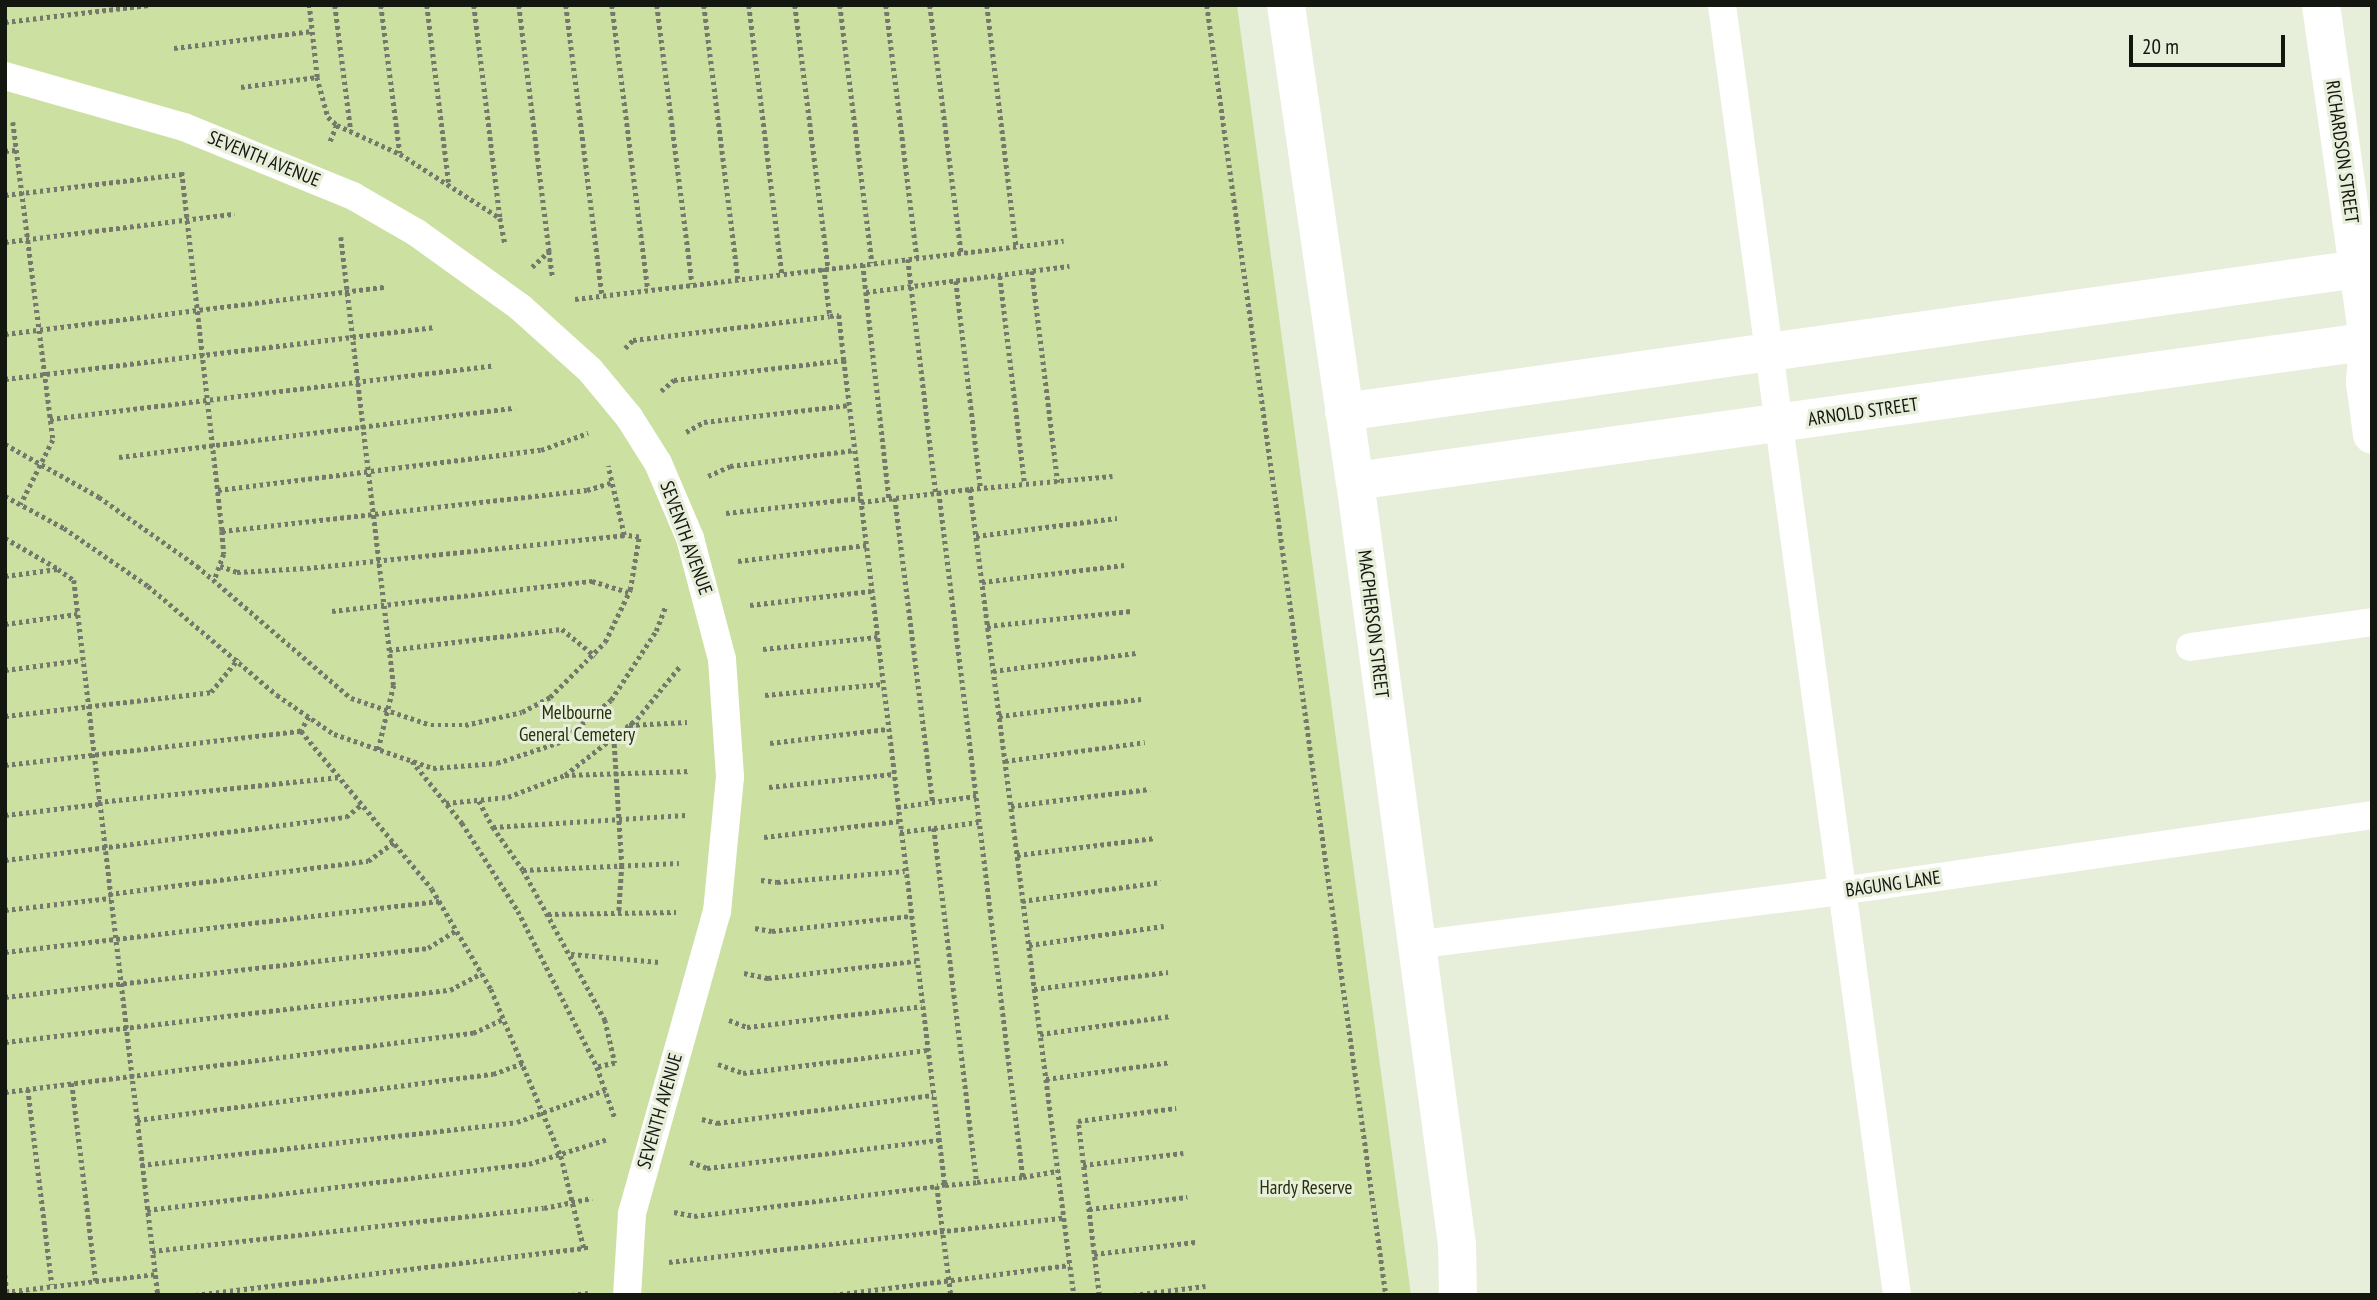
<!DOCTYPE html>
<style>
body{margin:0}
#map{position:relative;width:2377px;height:1300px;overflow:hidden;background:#e7eeda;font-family:"PT Sans Narrow",sans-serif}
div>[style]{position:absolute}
.green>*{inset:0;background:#cbe0a1}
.path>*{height:4.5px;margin-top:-2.25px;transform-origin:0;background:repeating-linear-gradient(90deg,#74796c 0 3.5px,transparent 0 7px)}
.service>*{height:28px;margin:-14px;padding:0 14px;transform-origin:14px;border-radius:14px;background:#fff}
.minor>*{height:38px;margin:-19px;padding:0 19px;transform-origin:19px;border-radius:19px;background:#fff}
span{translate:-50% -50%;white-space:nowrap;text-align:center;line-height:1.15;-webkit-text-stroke:6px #e7eeda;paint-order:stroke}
.street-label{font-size:19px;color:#141610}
.park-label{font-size:19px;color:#26300b}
.frame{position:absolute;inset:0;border:7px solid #141610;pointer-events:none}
.scale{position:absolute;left:2129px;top:35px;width:156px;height:32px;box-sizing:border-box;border:4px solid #141610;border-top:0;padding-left:9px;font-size:21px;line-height:24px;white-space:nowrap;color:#141610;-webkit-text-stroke:5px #e7eeda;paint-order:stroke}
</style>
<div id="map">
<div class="green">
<i style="clip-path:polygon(5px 5px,1237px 5px,1411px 1295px,5px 1295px)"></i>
</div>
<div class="path">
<i style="left:335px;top:5px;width:127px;rotate:82.8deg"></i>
<i style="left:381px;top:5px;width:149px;rotate:82.7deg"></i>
<i style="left:427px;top:5px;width:179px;rotate:83deg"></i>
<i style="left:474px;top:5px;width:214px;rotate:83deg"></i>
<i style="left:519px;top:5px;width:248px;rotate:83deg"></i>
<i style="left:566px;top:5px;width:291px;rotate:82.9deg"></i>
<i style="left:612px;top:5px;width:286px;rotate:82.8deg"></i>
<i style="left:657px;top:5px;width:281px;rotate:82.8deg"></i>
<i style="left:704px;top:5px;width:276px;rotate:82.9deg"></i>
<i style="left:749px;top:5px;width:270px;rotate:83deg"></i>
<i style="left:795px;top:5px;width:265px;rotate:82.8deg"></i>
<i style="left:840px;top:5px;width:260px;rotate:82.9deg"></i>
<i style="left:886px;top:5px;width:255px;rotate:83deg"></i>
<i style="left:930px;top:5px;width:249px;rotate:82.8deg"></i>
<i style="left:987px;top:5px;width:243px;rotate:83.1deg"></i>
<i style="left:1207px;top:5px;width:1302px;rotate:82.1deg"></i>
<i style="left:5px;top:22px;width:145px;rotate:-6.7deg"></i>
<i style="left:174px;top:48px;width:139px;rotate:-7deg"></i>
<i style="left:317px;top:77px;width:41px;rotate:74.6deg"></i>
<i style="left:328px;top:117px;width:12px;rotate:42deg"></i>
<i style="left:337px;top:125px;width:18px;rotate:112deg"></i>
<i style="left:241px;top:87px;width:77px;rotate:-7.5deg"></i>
<i style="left:317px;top:77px;width:72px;rotate:-96.3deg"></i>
<i style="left:13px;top:122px;width:321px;rotate:82.8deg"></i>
<i style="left:53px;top:440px;width:72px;rotate:116.6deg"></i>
<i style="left:337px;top:125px;width:69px;rotate:24.7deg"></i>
<i style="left:400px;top:154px;width:119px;rotate:32.6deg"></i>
<i style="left:500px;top:218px;width:25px;rotate:79deg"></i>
<i style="left:5px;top:151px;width:11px;rotate:-5deg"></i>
<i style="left:182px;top:172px;width:361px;rotate:83.6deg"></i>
<i style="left:222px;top:531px;width:23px;rotate:85deg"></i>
<i style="left:224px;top:554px;width:29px;rotate:110deg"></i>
<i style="left:5px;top:195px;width:178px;rotate:-6.8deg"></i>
<i style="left:341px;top:237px;width:451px;rotate:83.3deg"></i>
<i style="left:394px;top:685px;width:68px;rotate:103.6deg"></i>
<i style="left:5px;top:242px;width:231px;rotate:-7deg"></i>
<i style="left:908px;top:259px;width:236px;rotate:83.2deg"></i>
<i style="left:863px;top:264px;width:28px;rotate:84deg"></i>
<i style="left:866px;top:292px;width:205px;rotate:-7.3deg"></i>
<i style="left:532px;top:267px;width:23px;rotate:-43deg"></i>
<i style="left:549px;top:251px;width:27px;rotate:82deg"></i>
<i style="left:824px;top:268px;width:48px;rotate:82.9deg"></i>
<i style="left:830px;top:316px;width:9px;rotate:-6deg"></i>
<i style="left:839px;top:315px;width:45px;rotate:83.7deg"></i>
<i style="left:844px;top:360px;width:831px;rotate:83.02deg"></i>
<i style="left:945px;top:1185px;width:8px;rotate:173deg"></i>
<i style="left:937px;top:1186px;width:110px;rotate:82.7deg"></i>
<i style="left:1032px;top:271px;width:213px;rotate:83deg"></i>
<i style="left:1000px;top:276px;width:210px;rotate:83.2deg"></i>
<i style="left:956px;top:281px;width:210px;rotate:83.2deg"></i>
<i style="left:866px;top:292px;width:207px;rotate:83.6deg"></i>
<i style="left:575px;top:299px;width:492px;rotate:-6.8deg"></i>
<i style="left:5px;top:334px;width:383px;rotate:-7.1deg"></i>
<i style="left:625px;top:348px;width:11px;rotate:-45deg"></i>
<i style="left:633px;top:340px;width:198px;rotate:-6.9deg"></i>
<i style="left:5px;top:379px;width:433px;rotate:-6.9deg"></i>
<i style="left:661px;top:391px;width:17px;rotate:-40deg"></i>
<i style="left:674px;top:380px;width:171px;rotate:-6.7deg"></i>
<i style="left:50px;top:419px;width:446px;rotate:-6.9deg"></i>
<i style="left:686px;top:432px;width:21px;rotate:-29deg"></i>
<i style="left:704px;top:422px;width:146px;rotate:-6.7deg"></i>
<i style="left:5px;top:444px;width:108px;rotate:29.4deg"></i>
<i style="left:99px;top:497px;width:120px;rotate:35.1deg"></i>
<i style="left:197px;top:566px;width:203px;rotate:40.6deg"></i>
<i style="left:351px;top:698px;width:84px;rotate:18.6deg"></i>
<i style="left:431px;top:725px;width:34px"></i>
<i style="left:465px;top:725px;width:58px;rotate:-12.8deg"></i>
<i style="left:522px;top:712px;width:32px;rotate:-28deg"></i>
<i style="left:550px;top:697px;width:78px;rotate:-45deg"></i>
<i style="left:605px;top:642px;width:58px;rotate:-64.3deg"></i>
<i style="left:630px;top:590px;width:54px;rotate:-80.4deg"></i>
<i style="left:639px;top:537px;width:15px;rotate:-172deg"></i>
<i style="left:624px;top:535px;width:71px;rotate:-103.1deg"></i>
<i style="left:119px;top:457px;width:399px;rotate:-7.1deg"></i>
<i style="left:708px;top:476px;width:24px;rotate:-24deg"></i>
<i style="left:730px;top:466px;width:126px;rotate:-7.3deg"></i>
<i style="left:970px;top:489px;width:143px;rotate:-5.2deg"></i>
<i style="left:218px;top:490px;width:325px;rotate:-7.1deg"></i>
<i style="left:541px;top:450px;width:50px;rotate:-19.9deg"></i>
<i style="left:939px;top:492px;width:690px;rotate:83.01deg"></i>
<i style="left:1023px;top:1177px;width:36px;rotate:-10deg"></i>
<i style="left:5px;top:496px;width:67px;rotate:28.5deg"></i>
<i style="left:64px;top:528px;width:102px;rotate:34.6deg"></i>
<i style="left:148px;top:586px;width:169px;rotate:40.2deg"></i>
<i style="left:277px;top:695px;width:69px;rotate:34.4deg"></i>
<i style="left:334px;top:734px;width:105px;rotate:19deg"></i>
<i style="left:433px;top:768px;width:64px;rotate:-4.5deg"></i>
<i style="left:497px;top:763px;width:66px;rotate:-18.4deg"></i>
<i style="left:560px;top:742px;width:66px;rotate:-39.5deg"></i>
<i style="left:611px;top:700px;width:82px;rotate:-56.9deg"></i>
<i style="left:656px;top:631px;width:25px;rotate:-69deg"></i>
<i style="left:895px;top:498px;width:306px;rotate:82.9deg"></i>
<i style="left:861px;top:502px;width:110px;rotate:-6.8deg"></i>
<i style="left:970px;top:489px;width:813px;rotate:82.65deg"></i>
<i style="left:726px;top:513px;width:135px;rotate:-6.4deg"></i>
<i style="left:222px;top:531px;width:367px;rotate:-6.4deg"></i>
<i style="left:587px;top:490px;width:28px;rotate:-17deg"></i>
<i style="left:976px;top:536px;width:142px;rotate:-7.3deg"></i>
<i style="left:5px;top:538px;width:60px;rotate:30deg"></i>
<i style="left:738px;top:561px;width:129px;rotate:-7.1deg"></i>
<i style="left:220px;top:566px;width:18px;rotate:19deg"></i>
<i style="left:237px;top:572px;width:70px;rotate:-3.3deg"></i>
<i style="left:307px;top:568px;width:319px;rotate:-5.9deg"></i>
<i style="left:5px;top:576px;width:53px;rotate:-7.5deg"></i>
<i style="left:58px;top:569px;width:19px;rotate:35deg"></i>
<i style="left:74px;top:580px;width:720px;rotate:83.3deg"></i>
<i style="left:982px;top:582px;width:143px;rotate:-6.8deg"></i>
<i style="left:750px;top:605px;width:122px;rotate:-6.6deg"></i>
<i style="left:332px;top:611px;width:262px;rotate:-6.6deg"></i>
<i style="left:592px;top:581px;width:38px;rotate:17deg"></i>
<i style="left:5px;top:624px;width:73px;rotate:-7.9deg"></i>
<i style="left:987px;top:626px;width:145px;rotate:-5.9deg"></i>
<i style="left:763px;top:649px;width:115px;rotate:-6deg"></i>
<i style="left:389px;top:650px;width:174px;rotate:-6.9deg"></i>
<i style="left:562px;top:629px;width:43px;rotate:39.3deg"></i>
<i style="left:5px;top:670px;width:78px;rotate:-7.4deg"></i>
<i style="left:993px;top:671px;width:144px;rotate:-7.2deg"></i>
<i style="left:765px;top:695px;width:118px;rotate:-5.4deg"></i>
<i style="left:5px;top:716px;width:207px;rotate:-6.6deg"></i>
<i style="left:211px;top:692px;width:43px;rotate:-50.7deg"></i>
<i style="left:999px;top:716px;width:143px;rotate:-6.8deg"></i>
<i style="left:309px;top:717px;width:16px;rotate:120deg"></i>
<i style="left:301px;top:731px;width:205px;rotate:50.3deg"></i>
<i style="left:432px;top:889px;width:116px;rotate:59.5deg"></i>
<i style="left:491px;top:989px;width:181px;rotate:67.3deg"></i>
<i style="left:561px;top:1156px;width:95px;rotate:76deg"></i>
<i style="left:584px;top:1248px;width:4px"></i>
<i style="left:629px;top:725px;width:58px;rotate:-3deg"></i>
<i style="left:614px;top:737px;width:128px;rotate:86.4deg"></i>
<i style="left:622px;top:865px;width:47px;rotate:93.7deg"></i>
<i style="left:770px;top:743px;width:118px;rotate:-6.8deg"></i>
<i style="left:412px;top:761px;width:80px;rotate:51.1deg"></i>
<i style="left:462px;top:823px;width:104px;rotate:57.5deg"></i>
<i style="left:518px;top:911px;width:175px;rotate:63.1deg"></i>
<i style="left:597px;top:1067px;width:54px;rotate:70.6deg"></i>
<i style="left:1005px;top:761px;width:141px;rotate:-7.7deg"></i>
<i style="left:5px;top:765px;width:298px;rotate:-6.6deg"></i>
<i style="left:565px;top:775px;width:125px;rotate:-1.8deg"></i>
<i style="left:769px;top:787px;width:125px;rotate:-6deg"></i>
<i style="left:479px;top:801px;width:30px;rotate:62deg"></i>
<i style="left:493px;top:827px;width:193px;rotate:-3.6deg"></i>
<i style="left:98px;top:802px;width:241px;rotate:-5.9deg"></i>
<i style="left:446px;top:803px;width:62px;rotate:-5.5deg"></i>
<i style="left:508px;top:797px;width:61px;rotate:-21.1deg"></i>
<i style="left:565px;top:775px;width:91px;rotate:-37.9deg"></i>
<i style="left:637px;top:719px;width:68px;rotate:-50.9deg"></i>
<i style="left:1011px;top:806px;width:140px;rotate:-7deg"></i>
<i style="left:897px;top:807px;width:80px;rotate:-7.9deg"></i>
<i style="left:5px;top:815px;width:94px;rotate:-6.7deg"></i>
<i style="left:493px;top:827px;width:52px;rotate:55.1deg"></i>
<i style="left:523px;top:870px;width:171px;rotate:61.3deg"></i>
<i style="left:605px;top:1020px;width:44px;rotate:76.9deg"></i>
<i style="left:615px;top:1063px;width:18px;rotate:167deg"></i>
<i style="left:934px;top:828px;width:45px;rotate:-7.6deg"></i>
<i style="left:900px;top:832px;width:34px;rotate:-7deg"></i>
<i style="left:934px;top:828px;width:357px;rotate:83.1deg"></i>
<i style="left:977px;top:1182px;width:46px;rotate:-6.2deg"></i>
<i style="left:764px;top:837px;width:136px;rotate:-6.8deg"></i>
<i style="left:1017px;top:855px;width:139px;rotate:-7deg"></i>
<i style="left:5px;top:860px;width:344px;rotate:-7.2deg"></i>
<i style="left:346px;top:817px;width:21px;rotate:-39deg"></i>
<i style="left:523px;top:870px;width:156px;rotate:-2.6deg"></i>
<i style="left:761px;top:880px;width:16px;rotate:7deg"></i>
<i style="left:777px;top:882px;width:128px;rotate:-4.9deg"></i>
<i style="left:109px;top:894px;width:261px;rotate:-7.3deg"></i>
<i style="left:368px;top:861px;width:32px;rotate:-36deg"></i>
<i style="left:1022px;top:901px;width:140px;rotate:-7.8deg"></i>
<i style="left:5px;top:910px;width:106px;rotate:-6.5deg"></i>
<i style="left:548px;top:914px;width:128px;rotate:-0.9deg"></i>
<i style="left:755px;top:928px;width:17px;rotate:10deg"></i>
<i style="left:772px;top:931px;width:140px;rotate:-6.2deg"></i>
<i style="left:1029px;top:945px;width:136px;rotate:-8deg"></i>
<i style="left:5px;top:952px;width:437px;rotate:-6.7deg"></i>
<i style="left:571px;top:954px;width:89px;rotate:5.1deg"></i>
<i style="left:744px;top:973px;width:25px;rotate:12deg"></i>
<i style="left:768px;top:978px;width:149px;rotate:-6.6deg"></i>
<i style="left:1034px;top:989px;width:135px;rotate:-7.2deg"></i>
<i style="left:5px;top:997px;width:426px;rotate:-6.6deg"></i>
<i style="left:428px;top:948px;width:34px;rotate:-32deg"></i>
<i style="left:729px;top:1020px;width:19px;rotate:21deg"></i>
<i style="left:747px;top:1027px;width:176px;rotate:-6.8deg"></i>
<i style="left:1040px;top:1034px;width:132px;rotate:-7.8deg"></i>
<i style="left:5px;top:1042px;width:448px;rotate:-6.7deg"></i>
<i style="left:450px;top:990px;width:36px;rotate:-28deg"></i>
<i style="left:718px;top:1064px;width:27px;rotate:20deg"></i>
<i style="left:743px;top:1073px;width:185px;rotate:-7.1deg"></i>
<i style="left:1046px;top:1079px;width:126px;rotate:-7.7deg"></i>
<i style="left:72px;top:1083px;width:199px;rotate:83.1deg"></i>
<i style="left:28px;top:1089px;width:197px;rotate:83deg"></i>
<i style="left:5px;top:1092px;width:472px;rotate:-7.2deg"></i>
<i style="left:473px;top:1033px;width:35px;rotate:-25deg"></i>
<i style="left:702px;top:1119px;width:16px;rotate:15deg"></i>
<i style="left:717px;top:1123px;width:218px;rotate:-7.4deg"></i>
<i style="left:137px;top:1120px;width:359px;rotate:-7.4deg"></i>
<i style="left:493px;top:1074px;width:33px;rotate:-20deg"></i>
<i style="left:690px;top:1162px;width:18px;rotate:19deg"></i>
<i style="left:707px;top:1168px;width:234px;rotate:-6.9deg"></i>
<i style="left:141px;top:1165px;width:378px;rotate:-6.5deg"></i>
<i style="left:517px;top:1122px;width:94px;rotate:-20deg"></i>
<i style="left:1083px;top:1165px;width:101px;rotate:-6.8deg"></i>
<i style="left:945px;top:1185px;width:32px;rotate:-5deg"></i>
<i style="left:1089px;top:1209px;width:99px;rotate:-7deg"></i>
<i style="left:147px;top:1210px;width:385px;rotate:-6.9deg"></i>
<i style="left:529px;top:1164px;width:83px;rotate:-17.6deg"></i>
<i style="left:674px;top:1212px;width:20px;rotate:11deg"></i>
<i style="left:694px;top:1216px;width:245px;rotate:-7deg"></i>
<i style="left:152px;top:1251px;width:394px;rotate:-6.3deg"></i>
<i style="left:544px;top:1208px;width:49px;rotate:-11.8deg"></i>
<i style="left:1094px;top:1254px;width:102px;rotate:-6.8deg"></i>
<i style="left:669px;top:1262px;width:397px;rotate:-6.4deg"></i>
<i style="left:5px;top:1275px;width:17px;rotate:83deg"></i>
<i style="left:5px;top:1292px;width:151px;rotate:-6.8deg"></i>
<i style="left:195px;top:1295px;width:392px;rotate:-6.9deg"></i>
<i style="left:571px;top:1295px;width:17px;rotate:-7deg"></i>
<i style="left:833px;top:1295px;width:239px;rotate:-7.2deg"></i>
<i style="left:1099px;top:1295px;width:175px;rotate:-96.9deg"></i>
<i style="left:1078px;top:1121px;width:99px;rotate:-7.6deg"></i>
<i style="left:1133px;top:1295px;width:73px;rotate:-7.1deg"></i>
</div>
<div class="service">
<i style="left:1722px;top:5px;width:1302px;rotate:82.27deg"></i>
<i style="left:5px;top:76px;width:186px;rotate:15.9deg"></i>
<i style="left:184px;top:127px;width:183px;rotate:22.2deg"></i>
<i style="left:353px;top:196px;width:74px;rotate:30deg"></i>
<i style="left:417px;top:233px;width:127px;rotate:35.7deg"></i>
<i style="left:520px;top:307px;width:94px;rotate:42deg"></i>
<i style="left:590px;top:370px;width:61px;rotate:50.3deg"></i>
<i style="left:629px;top:417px;width:54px;rotate:57.8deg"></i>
<i style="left:658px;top:463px;width:82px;rotate:66.9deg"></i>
<i style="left:690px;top:538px;width:125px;rotate:75.2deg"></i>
<i style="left:722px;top:659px;width:118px;rotate:86.1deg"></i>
<i style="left:730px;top:777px;width:135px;rotate:95.5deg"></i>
<i style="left:717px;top:911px;width:315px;rotate:105.7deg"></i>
<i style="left:632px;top:1214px;width:81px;rotate:93.5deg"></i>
<i style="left:2190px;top:647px;width:184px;rotate:-7.8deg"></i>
<i style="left:1414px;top:945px;width:429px;rotate:-7.2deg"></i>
<i style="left:1840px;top:891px;width:537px;rotate:-8.13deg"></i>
</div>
<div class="minor">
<i style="left:1286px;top:5px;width:481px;rotate:81.8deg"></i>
<i style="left:1355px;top:481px;width:770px;rotate:82.39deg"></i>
<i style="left:1457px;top:1244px;width:51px;rotate:88.9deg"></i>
<i style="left:2321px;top:5px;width:339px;rotate:82deg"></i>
<i style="left:2368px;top:341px;width:42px;rotate:94.1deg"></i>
<i style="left:2365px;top:383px;width:52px;rotate:82.3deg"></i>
<i style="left:1344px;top:412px;width:1024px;rotate:-8.03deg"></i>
<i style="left:1355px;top:481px;width:1027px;rotate:-7.84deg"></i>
</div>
<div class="street-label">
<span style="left:2342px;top:152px;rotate:82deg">RICHARDSON STREET</span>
<span style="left:264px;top:159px;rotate:22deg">SEVENTH AVENUE</span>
<span style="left:1863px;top:412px;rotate:-8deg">ARNOLD STREET</span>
<span style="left:686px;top:538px;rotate:70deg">SEVENTH AVENUE</span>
<span style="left:1373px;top:624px;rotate:83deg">MACPHERSON STREET</span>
<span style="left:1893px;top:884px;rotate:-8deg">BAGUNG LANE</span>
<span style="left:660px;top:1111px;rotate:-74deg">SEVENTH AVENUE</span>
</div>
<div class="park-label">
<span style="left:577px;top:724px">Melbourne<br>General Cemetery</span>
<span style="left:1306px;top:1188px">Hardy Reserve</span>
</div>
<div class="frame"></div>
<div class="scale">20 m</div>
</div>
